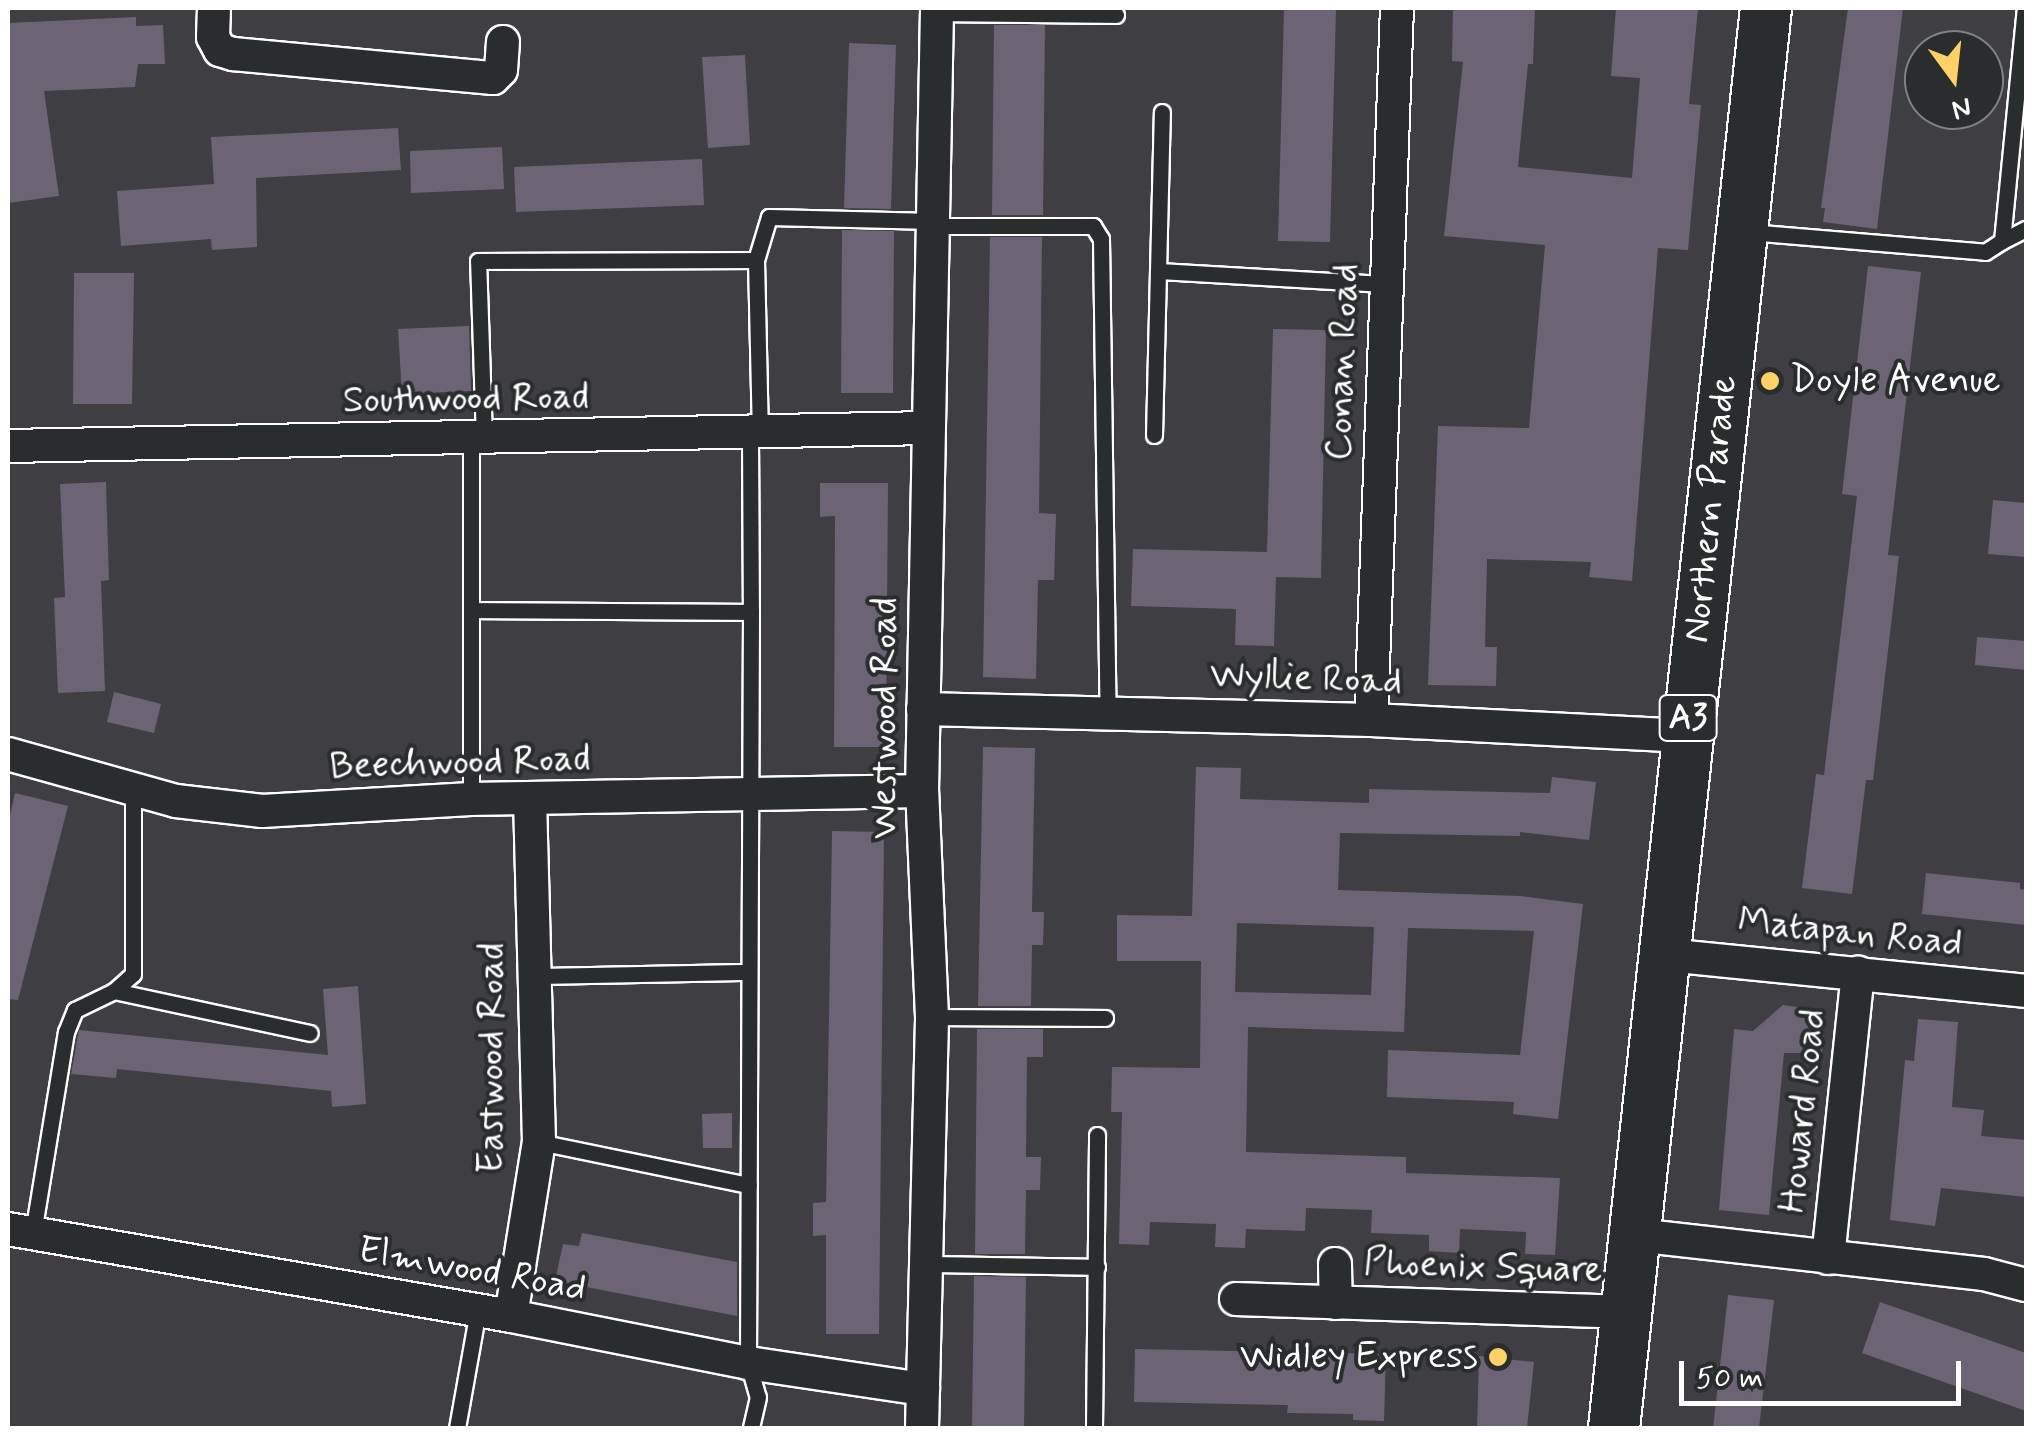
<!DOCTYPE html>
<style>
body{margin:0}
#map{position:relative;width:2034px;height:1436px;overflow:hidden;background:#3e3e43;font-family:Mynerve,sans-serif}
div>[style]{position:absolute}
.building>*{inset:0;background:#6c6475}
.roads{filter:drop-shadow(2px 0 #fff) drop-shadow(-2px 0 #fff) drop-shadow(0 2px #fff) drop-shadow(0 -2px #fff)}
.lane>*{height:15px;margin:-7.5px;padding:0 7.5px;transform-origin:7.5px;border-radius:7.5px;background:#2a2d2e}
.street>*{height:32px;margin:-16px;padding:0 16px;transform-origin:16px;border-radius:16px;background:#2a2d2e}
.primary>*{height:50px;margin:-25px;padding:0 25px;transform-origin:25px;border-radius:25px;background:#2a2d2e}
.dots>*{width:28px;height:28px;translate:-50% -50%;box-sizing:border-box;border:5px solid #2a2d2e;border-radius:50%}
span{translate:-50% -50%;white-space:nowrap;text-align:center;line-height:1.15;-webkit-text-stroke:8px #2a2d2e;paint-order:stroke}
.shield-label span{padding:2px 8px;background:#2a2d2e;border:2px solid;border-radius:8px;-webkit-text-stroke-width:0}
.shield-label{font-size:35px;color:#fff;font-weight:700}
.street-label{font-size:38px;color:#fff}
.poi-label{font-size:38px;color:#fff}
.left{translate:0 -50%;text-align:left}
.right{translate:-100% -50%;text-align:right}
.frame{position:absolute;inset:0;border:10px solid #fff;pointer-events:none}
.north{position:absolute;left:1904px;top:30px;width:100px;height:100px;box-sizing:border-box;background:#2a2d2e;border:2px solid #7f8182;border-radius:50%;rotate:165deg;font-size:28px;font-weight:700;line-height:40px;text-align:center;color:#fff}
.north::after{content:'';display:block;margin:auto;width:35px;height:45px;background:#ffd166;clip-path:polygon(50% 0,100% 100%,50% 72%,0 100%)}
.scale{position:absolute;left:1679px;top:1361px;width:282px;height:45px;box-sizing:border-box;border:5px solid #fff;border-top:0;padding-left:12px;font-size:30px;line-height:35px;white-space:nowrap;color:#fff;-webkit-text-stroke:8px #2a2d2e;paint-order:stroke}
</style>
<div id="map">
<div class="building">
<i style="clip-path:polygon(1284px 8px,1336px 8px,1330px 242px,1278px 241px)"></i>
<i style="clip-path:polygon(1453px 8px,1535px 8px,1533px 64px,1528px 64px,1518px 167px,1632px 178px,1640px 78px,1611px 76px,1616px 8px,1698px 8px,1689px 104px,1701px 105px,1688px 250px,1658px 248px,1632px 581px,1589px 577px,1591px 562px,1487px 559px,1485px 647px,1497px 647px,1496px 686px,1428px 685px,1438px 426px,1529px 428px,1545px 245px,1444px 236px,1463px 62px,1452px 61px)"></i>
<i style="clip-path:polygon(1848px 8px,1903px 8px,1877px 229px,1823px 222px,1825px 208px,1821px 208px)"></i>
<i style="clip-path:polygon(136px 17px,136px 26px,163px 25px,165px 64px,138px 64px,135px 87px,44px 91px,59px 196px,8px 203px,8px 23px)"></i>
<i style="clip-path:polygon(994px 25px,1045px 25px,1043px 215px,992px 215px)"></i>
<i style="clip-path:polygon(849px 43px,896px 45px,891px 209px,844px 208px)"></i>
<i style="clip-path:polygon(745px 55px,750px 145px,708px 148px,702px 57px)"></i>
<i style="clip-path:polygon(398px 128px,401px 170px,256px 178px,257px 247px,212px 250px,211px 239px,121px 246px,117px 191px,214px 184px,211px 137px)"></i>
<i style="clip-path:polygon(502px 147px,504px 189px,411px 193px,410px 151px)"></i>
<i style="clip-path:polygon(702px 159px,704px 205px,516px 212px,514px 167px)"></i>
<i style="clip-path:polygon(842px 230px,894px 231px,893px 393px,841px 393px)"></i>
<i style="clip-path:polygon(990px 237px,1042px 237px,1039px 513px,1056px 514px,1054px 580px,1038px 580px,1036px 679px,983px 677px)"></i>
<i style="clip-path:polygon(1868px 266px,1921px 272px,1888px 555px,1899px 556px,1873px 780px,1866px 780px,1852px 894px,1802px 888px,1816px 774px,1824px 775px,1857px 496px,1842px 494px)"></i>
<i style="clip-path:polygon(74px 273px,134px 273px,132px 404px,73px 404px)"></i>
<i style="clip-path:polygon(469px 326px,471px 391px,402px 394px,398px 329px)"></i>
<i style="clip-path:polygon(1273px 329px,1326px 330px,1321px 578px,1276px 577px,1274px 646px,1235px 645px,1236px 609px,1131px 606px,1133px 549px,1267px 552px)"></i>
<i style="clip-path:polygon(106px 482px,109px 580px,101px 581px,105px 691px,58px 693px,54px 598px,65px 597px,60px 484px)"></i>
<i style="clip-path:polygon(820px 483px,888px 483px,886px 747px,834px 747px,835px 516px,820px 517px)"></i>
<i style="clip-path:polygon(1993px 500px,2026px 503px,2026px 557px,1988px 554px)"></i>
<i style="clip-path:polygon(1977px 637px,2026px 641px,2026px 670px,1975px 665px)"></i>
<i style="clip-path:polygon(114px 692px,161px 704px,154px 733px,107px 722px)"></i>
<i style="clip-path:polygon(983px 747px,1035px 748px,1032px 912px,1044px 912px,1043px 945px,1032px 945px,1031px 1006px,978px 1006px)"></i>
<i style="clip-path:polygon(evenodd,1196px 767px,1241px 768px,1240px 799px,1369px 803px,1369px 789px,1550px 793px,1552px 777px,1596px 782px,1589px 840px,1520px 832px,1520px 836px,1340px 833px,1338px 890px,1521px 896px,1583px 904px,1558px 1119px,1513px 1114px,1514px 1102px,1387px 1097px,1388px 1050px,1520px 1055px,1534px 931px,1408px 928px,1404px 1032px,1248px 1027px,1246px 1152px,1406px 1157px,1406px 1173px,1560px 1178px,1555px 1255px,1525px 1254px,1526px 1232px,1460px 1229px,1459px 1253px,1429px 1251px,1429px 1235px,1371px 1233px,1372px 1210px,1306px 1208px,1305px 1231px,1246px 1229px,1245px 1248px,1215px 1247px,1216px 1224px,1150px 1222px,1149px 1245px,1119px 1244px,1122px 1112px,1111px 1112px,1112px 1067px,1200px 1068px,1201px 961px,1117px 961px,1117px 915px,1192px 916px,1196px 767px,1237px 923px,1374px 927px,1371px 995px,1235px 992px,1237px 923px)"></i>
<i style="clip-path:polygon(15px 793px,68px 806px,18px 1000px,8px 999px,8px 824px)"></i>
<i style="clip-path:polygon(832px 831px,884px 832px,879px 1334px,826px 1334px,826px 1235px,813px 1236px,813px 1203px,826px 1202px)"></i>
<i style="clip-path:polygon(1926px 873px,2020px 883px,2020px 889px,2026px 890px,2026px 925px,1922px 914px)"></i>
<i style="clip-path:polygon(358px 986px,366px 1104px,332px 1107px,331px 1091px,117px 1069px,116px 1078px,71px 1074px,79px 1030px,328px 1055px,323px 989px)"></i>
<i style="clip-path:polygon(1783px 1005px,1805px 1008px,1824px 1027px,1822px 1053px,1784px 1053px,1769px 1215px,1719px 1210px,1734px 1029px,1753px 1031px)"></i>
<i style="clip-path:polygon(1918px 1019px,1958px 1022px,1952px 1107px,1984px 1110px,1981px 1136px,2026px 1140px,2026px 1197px,1941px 1188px,1935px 1226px,1890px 1220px,1905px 1060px,1914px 1061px)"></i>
<i style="clip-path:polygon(977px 1029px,1043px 1029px,1043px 1057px,1027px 1057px,1026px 1157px,1041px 1157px,1040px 1190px,1026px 1190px,1025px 1254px,975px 1254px)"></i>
<i style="clip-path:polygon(732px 1113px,732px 1148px,703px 1148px,702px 1114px)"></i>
<i style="clip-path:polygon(582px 1233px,737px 1262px,737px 1316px,555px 1281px,563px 1244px,579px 1246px)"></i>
<i style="clip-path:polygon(974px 1276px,1026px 1277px,1024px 1428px,972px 1428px)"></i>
<i style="clip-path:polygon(1728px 1295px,1774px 1300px,1759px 1428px,1713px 1428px)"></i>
<i style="clip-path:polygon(1880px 1302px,2026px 1353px,2026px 1411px,1862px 1353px)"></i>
<i style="clip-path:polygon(1135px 1349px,1386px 1354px,1384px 1421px,1353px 1420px,1353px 1414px,1287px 1413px,1288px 1405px,1134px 1402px)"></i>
<i style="clip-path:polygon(1479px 1356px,1534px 1362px,1527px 1428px,1477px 1428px)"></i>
</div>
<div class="roads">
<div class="lane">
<i style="left:937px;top:13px;width:179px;rotate:0.6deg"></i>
<i style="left:933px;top:226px;width:160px"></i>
<i style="left:1093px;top:226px;width:15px;rotate:58deg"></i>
<i style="left:1101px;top:239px;width:474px;rotate:89.2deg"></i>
<i style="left:1749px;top:232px;width:237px;rotate:4.8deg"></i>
<i style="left:1985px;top:252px;width:20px;rotate:-33deg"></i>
<i style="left:2002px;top:241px;width:234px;rotate:-84.4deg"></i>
<i style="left:2002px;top:241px;width:27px;rotate:-27deg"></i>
<i style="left:756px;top:260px;width:45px;rotate:-73.2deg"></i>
<i style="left:769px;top:217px;width:164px;rotate:1.4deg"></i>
<i style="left:1158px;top:271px;width:227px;rotate:3.3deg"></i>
<i style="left:750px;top:434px;width:178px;rotate:89.7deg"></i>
<i style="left:1154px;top:435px;width:323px;rotate:-88.6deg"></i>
<i style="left:471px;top:439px;width:171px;rotate:90deg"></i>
<i style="left:484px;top:439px;width:178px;rotate:-91.9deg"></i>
<i style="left:478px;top:261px;width:278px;rotate:-0.2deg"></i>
<i style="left:756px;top:260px;width:173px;rotate:88.7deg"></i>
<i style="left:471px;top:799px;width:189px;rotate:-90deg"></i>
<i style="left:471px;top:610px;width:280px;rotate:0.4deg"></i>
<i style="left:751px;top:612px;width:751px;rotate:90.23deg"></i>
<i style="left:748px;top:1363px;width:35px;rotate:74deg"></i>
<i style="left:758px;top:1397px;width:32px;rotate:103deg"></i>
<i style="left:534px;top:976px;width:213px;rotate:-1.1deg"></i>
<i style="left:114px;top:991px;width:200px;rotate:12.1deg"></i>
<i style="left:932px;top:1017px;width:173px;rotate:0.3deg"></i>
<i style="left:539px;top:1142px;width:214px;rotate:11.6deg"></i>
<i style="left:33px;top:1233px;width:204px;rotate:-80.7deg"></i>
<i style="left:66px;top:1032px;width:24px;rotate:-68deg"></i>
<i style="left:75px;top:1010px;width:43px;rotate:-26deg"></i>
<i style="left:114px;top:991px;width:25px;rotate:-42deg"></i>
<i style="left:133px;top:974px;width:184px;rotate:-90deg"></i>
<i style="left:926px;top:1264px;width:171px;rotate:1deg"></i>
<i style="left:457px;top:1428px;width:120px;rotate:-79.9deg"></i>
<i style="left:1094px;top:1428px;width:293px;rotate:-89.4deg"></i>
</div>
<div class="street">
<i style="left:214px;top:8px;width:29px;rotate:92deg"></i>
<i style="left:213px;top:37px;width:15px;rotate:62deg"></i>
<i style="left:220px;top:50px;width:14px;rotate:17deg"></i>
<i style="left:233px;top:54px;width:261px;rotate:5.3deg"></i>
<i style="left:493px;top:78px;width:11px;rotate:-45deg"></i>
<i style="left:501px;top:70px;width:28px;rotate:-86deg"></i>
<i style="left:8px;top:446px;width:919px;rotate:-1.12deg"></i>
<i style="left:923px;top:709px;width:448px;rotate:1.4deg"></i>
<i style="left:1371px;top:720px;width:316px;rotate:2.9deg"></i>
<i style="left:1371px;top:720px;width:712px;rotate:-87.91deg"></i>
<i style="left:8px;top:754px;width:174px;rotate:15.6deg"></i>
<i style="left:176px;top:801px;width:87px;rotate:6.6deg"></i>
<i style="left:262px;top:811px;width:209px;rotate:-3.3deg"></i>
<i style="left:471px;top:799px;width:451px;rotate:-1deg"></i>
<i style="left:1666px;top:955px;width:362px;rotate:5.7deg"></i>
<i style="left:8px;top:1229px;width:510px;rotate:9.81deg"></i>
<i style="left:511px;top:1316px;width:242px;rotate:11.2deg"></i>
<i style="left:748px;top:1363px;width:177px;rotate:8.5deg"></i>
<i style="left:1636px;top:1235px;width:350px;rotate:6.4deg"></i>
<i style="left:1984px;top:1274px;width:43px;rotate:14.7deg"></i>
<i style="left:1828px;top:1258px;width:287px;rotate:-84deg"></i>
<i style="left:1335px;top:1264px;width:39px;rotate:89deg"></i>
<i style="left:1236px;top:1299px;width:392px;rotate:1.9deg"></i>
<i style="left:511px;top:1316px;width:176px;rotate:-80.9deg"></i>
<i style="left:539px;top:1142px;width:343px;rotate:-91.5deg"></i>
<i style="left:922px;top:1428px;width:411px;rotate:-88.6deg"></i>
<i style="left:932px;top:1017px;width:226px;rotate:-92.5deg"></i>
<i style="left:922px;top:791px;width:783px;rotate:-88.9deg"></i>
</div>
<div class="primary">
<i style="left:1614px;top:1428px;width:1428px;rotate:-83.89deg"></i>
</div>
</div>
<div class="dots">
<i style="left:1770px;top:381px;background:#ffd166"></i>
<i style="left:1498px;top:1357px;background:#ffd166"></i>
</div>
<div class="shield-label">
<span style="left:1688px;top:718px">A3</span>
</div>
<div class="street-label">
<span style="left:1343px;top:362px;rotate:-88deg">Conan Road</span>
<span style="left:466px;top:399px;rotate:-1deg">Southwood Road</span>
<span style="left:1711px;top:509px;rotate:-84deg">Northern Parade</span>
<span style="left:1306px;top:679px;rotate:2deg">Wyllie Road</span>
<span style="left:885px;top:718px;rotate:-90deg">Westwood Road</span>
<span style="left:460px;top:763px;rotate:-2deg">Beechwood Road</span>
<span style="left:1850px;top:933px;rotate:6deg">Matapan Road</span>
<span style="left:492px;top:1058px;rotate:-90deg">Eastwood Road</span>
<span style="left:1803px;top:1111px;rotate:-84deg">Howard Road</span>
<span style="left:1483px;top:1267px;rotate:2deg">Phoenix Square</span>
<span style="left:472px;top:1270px;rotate:10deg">Elmwood Road</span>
</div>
<div class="poi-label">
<span class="left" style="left:1790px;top:381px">Doyle Avenue</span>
<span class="right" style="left:1478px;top:1357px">Widley Express</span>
</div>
<div class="frame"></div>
<div class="north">N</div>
<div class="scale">50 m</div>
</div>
